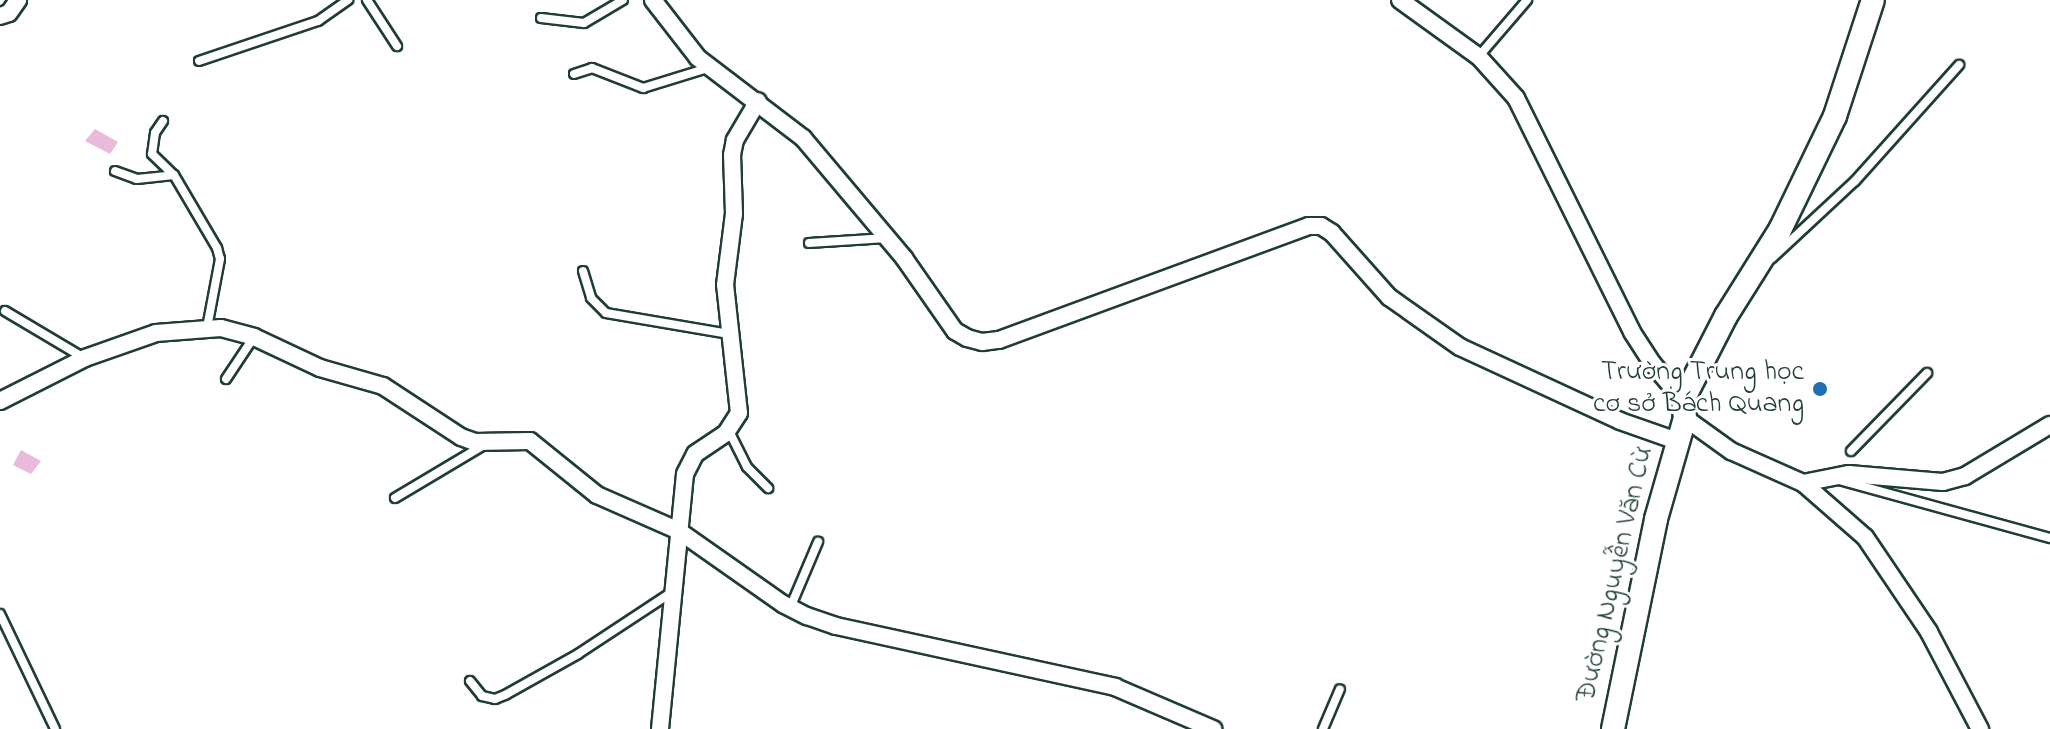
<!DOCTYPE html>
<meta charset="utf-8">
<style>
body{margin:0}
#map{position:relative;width:2050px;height:729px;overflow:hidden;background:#fff;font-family:"Indie Flower",sans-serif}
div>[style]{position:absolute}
.building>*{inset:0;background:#eabadb}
.roads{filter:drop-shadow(2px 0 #1f3d34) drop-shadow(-2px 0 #1f3d34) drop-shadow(0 2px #1f3d34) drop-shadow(0 -2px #1f3d34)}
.lane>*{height:8px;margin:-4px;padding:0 4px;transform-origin:4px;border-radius:4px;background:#fff}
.street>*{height:16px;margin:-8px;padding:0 8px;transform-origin:8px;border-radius:8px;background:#fff}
.secondary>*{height:22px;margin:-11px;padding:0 11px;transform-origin:11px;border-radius:11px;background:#fff}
.dots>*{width:22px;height:22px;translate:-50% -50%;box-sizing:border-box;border:4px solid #fff;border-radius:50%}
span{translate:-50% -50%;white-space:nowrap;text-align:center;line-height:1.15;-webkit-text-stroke:6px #fff;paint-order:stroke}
.poi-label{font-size:28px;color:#1f3d34}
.right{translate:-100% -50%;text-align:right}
.street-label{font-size:28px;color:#1f3d34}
</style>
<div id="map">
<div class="building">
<i style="clip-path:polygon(95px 129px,118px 142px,110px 154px,85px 141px)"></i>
<i style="clip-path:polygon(21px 450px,41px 461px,31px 474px,13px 465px)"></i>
</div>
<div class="roads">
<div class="lane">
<i style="left:367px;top:0;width:55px;rotate:56.9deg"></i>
<i style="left:541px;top:18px;width:43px;rotate:6.6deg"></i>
<i style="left:584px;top:23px;width:45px;rotate:-30.5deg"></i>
<i style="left:1479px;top:56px;width:74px;rotate:-49.4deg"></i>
<i style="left:199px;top:61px;width:126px;rotate:-18.6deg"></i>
<i style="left:318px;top:21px;width:37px;rotate:-35deg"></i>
<i style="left:574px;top:74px;width:19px;rotate:-18deg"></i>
<i style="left:592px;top:68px;width:55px;rotate:21.4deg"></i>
<i style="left:643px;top:88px;width:68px;rotate:-17.1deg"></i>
<i style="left:163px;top:121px;width:14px;rotate:124deg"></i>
<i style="left:155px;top:133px;width:21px;rotate:98deg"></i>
<i style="left:152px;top:154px;width:30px;rotate:44deg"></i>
<i style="left:174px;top:175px;width:85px;rotate:59.5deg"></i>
<i style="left:217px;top:248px;width:11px;rotate:75deg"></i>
<i style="left:220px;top:259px;width:70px;rotate:100.7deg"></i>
<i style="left:115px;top:171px;width:23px;rotate:20deg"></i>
<i style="left:137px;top:179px;width:37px;rotate:-6deg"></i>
<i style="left:809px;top:243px;width:78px;rotate:-3.7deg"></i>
<i style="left:1772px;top:258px;width:113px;rotate:-42.9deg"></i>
<i style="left:1855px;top:181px;width:156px;rotate:-48.1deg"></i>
<i style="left:583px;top:271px;width:28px;rotate:73deg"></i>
<i style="left:591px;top:298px;width:21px;rotate:45deg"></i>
<i style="left:606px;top:313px;width:125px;rotate:9.7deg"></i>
<i style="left:5px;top:311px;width:92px;rotate:30.7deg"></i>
<i style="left:226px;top:379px;width:50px;rotate:-56.3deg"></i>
<i style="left:729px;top:431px;width:40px;rotate:63.4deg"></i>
<i style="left:747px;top:467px;width:30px;rotate:45deg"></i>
<i style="left:1851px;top:451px;width:109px;rotate:-45.7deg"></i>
<i style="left:1839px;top:480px;width:219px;rotate:15.4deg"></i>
<i style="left:395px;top:498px;width:104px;rotate:-30.8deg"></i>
<i style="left:790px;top:608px;width:72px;rotate:-67deg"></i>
<i style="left:0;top:614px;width:127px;rotate:64.4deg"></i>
<i style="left:470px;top:681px;width:19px;rotate:51deg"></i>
<i style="left:482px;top:696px;width:13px;rotate:13deg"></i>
<i style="left:495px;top:699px;width:11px;rotate:-22deg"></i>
<i style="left:505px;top:695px;width:84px;rotate:-29.3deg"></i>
<i style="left:578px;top:654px;width:113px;rotate:-33.4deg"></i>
<i style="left:1323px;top:729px;width:43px;rotate:-67deg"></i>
</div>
<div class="street">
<i style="left:653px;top:0;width:73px;rotate:52.2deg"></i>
<i style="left:698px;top:58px;width:132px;rotate:37.3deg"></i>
<i style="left:803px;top:138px;width:157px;rotate:49.9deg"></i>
<i style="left:904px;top:258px;width:89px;rotate:55.1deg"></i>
<i style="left:955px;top:331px;width:14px;rotate:30deg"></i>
<i style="left:967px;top:338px;width:16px;rotate:15deg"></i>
<i style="left:982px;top:342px;width:17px;rotate:-7deg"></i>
<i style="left:999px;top:340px;width:330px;rotate:-20.2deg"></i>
<i style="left:1309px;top:226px;width:12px"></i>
<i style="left:1321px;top:226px;width:13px;rotate:32deg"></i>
<i style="left:1332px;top:233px;width:86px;rotate:48.3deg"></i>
<i style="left:1389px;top:297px;width:87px;rotate:35.2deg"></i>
<i style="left:1460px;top:347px;width:176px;rotate:24.8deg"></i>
<i style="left:1620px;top:421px;width:60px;rotate:19.3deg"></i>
<i style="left:1400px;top:0;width:97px;rotate:35.8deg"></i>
<i style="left:1479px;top:57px;width:55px;rotate:47.9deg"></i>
<i style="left:1516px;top:98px;width:261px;rotate:63.6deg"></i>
<i style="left:1632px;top:332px;width:37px;rotate:57deg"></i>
<i style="left:1652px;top:363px;width:48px;rotate:50deg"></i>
<i style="left:0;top:16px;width:9px;rotate:-18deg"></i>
<i style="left:9px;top:13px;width:16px;rotate:-55deg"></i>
<i style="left:0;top:401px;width:95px;rotate:-26.8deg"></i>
<i style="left:85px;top:358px;width:75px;rotate:-19.4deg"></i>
<i style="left:156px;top:333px;width:65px;rotate:-4.4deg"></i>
<i style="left:221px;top:328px;width:34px;rotate:15deg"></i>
<i style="left:254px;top:337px;width:73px;rotate:25.2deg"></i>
<i style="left:320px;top:368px;width:66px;rotate:15.9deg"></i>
<i style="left:383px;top:386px;width:93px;rotate:33.2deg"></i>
<i style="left:461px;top:437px;width:15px;rotate:20deg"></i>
<i style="left:475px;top:442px;width:55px;rotate:-1deg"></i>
<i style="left:530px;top:441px;width:86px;rotate:38.9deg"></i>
<i style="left:597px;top:495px;width:90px;rotate:23.7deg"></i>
<i style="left:679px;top:531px;width:127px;rotate:35.1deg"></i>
<i style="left:783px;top:604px;width:27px;rotate:27deg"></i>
<i style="left:807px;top:616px;width:31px;rotate:19deg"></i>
<i style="left:836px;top:626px;width:286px;rotate:12.3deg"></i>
<i style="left:1115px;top:687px;width:107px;rotate:23.2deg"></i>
<i style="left:1685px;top:418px;width:57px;rotate:35.7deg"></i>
<i style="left:1731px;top:451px;width:79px;rotate:24deg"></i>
<i style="left:1803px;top:483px;width:82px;rotate:41.1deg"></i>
<i style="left:1865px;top:537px;width:115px;rotate:56deg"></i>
<i style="left:1929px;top:632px;width:110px;rotate:62.3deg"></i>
<i style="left:1803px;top:483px;width:47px;rotate:-11.1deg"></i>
<i style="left:1849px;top:474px;width:94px;rotate:4.9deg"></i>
<i style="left:1943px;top:482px;width:23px;rotate:-15deg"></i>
<i style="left:1965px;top:476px;width:99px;rotate:-31deg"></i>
<i style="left:660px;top:729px;width:256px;rotate:-84.4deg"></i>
<i style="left:685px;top:474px;width:22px;rotate:-63deg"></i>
<i style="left:695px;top:454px;width:37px;rotate:-34deg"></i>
<i style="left:726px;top:433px;width:24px;rotate:-57deg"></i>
<i style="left:739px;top:413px;width:129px;rotate:-96.2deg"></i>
<i style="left:725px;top:285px;width:72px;rotate:-82.8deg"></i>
<i style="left:734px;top:214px;width:59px;rotate:-91.9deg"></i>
<i style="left:732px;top:155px;width:15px;rotate:-79deg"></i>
<i style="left:735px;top:140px;width:45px;rotate:-59.5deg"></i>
</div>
<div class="secondary">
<i style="left:1613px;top:729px;width:214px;rotate:-78.4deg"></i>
<i style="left:1656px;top:519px;width:105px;rotate:-74deg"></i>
<i style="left:1685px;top:418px;width:18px;rotate:-96deg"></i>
<i style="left:1683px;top:400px;width:94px;rotate:-62.9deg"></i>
<i style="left:1726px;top:316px;width:102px;rotate:-57.9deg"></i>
<i style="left:1780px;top:230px;width:127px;rotate:-64.2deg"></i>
<i style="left:1835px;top:116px;width:122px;rotate:-71.9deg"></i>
</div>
</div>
<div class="dots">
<i style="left:1820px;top:389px;background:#1f6fb2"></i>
</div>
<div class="poi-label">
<span class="right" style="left:1804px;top:389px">Trường Trung học<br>cơ sở Bách Quang</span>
</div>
<div class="street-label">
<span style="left:1616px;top:575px;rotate:-77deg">Đường Nguyễn Văn Cừ</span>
</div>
</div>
